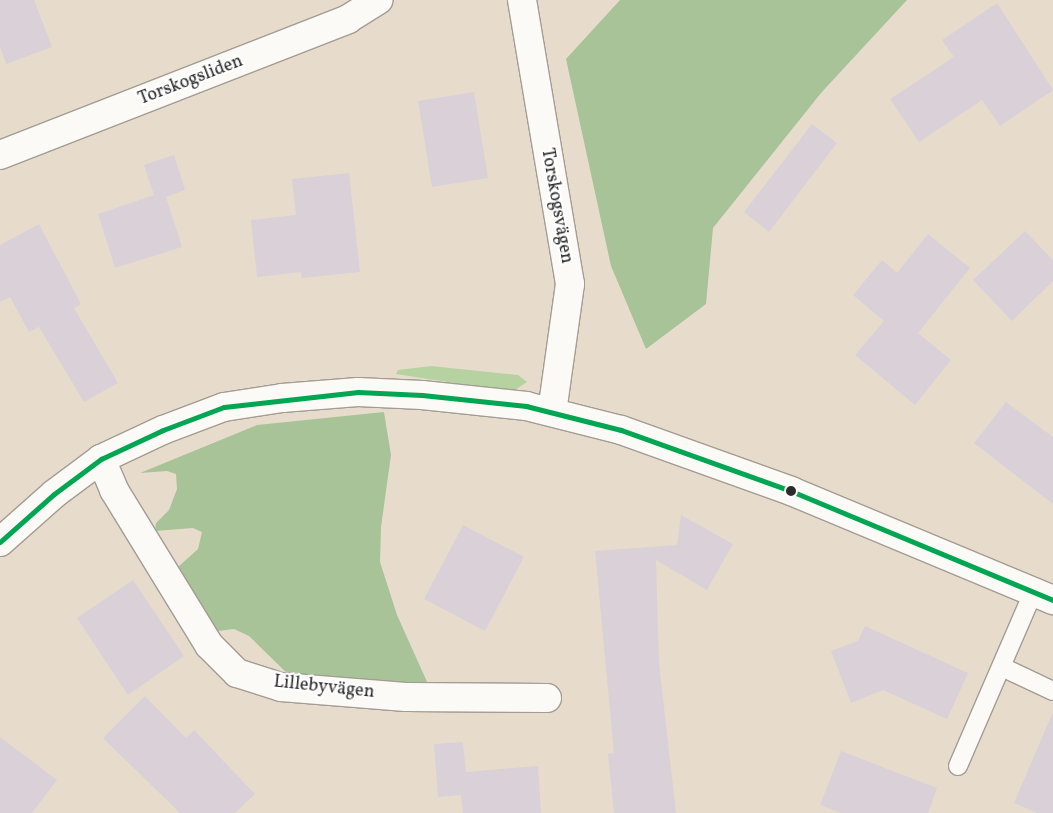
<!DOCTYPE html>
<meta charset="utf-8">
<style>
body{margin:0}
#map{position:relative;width:1053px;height:813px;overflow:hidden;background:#e7dccc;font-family:Vollkorn,serif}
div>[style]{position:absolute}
.green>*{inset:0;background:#b7d2a1}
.forest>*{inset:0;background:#a8c397}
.building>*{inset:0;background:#dad0d8}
.roads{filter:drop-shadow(1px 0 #a39c93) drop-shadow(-1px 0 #a39c93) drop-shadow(0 1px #a39c93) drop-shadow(0 -1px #a39c93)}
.service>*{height:18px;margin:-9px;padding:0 9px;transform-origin:9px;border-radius:9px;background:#fbfaf7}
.minor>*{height:28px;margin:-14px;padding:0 14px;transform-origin:14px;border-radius:14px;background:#fbfaf7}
.bus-1>*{height:5px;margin:-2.5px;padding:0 2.5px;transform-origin:2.5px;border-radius:2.5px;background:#00a651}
.dots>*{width:14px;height:14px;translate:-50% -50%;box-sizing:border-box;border:2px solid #fff;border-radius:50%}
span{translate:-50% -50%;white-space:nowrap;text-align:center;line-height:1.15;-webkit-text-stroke:4.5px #fff;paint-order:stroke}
.street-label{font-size:18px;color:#2b2b2b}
</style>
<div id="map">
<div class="green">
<i style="clip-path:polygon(431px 366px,518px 375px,527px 382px,512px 392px,396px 374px,398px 370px)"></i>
</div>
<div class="forest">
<i style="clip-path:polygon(620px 0,907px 0,821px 93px,713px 228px,706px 304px,646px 349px,611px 266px,566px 59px)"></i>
<i style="clip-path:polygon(384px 412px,391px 455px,381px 527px,380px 562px,397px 615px,428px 684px,291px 677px,249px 636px,234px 629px,218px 631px,178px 567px,198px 549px,202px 532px,193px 528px,155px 531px,156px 523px,169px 510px,177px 489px,176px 474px,167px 471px,140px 473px,257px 425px)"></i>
</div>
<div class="building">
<i style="clip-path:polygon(0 0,34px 0,52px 47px,6px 64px,0 47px)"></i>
<i style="clip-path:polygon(997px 3px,1053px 90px,1000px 126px,982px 100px,919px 142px,890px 99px,954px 57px,942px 40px)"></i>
<i style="clip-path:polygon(474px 92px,488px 178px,432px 187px,418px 101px)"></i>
<i style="clip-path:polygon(812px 124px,837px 143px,769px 232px,744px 212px)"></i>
<i style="clip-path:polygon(174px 155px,185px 190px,166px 197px,182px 247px,115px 268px,98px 214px,154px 195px,144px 165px)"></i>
<i style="clip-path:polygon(349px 173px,360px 272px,302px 278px,301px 272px,257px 277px,251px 220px,296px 215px,292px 179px)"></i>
<i style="clip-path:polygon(39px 224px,81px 304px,74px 308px,118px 383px,84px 402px,39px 327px,29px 332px,10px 297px,0 302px,0 245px)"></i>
<i style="clip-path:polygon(1025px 231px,1053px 260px,1053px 281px,1012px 321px,973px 280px)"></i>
<i style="clip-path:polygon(928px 234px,970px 268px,918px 333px,951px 360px,915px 405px,855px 355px,884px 321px,853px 295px,882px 260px,897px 273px)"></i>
<i style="clip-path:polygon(1006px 402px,1053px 437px,1053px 504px,974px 443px)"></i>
<i style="clip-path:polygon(681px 515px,733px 544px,707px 590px,656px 560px,659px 663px,676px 813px,614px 813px,608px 754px,614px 753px,595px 551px,677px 545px)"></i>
<i style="clip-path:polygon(463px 525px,524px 557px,485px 631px,424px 599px)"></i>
<i style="clip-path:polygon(133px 580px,184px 656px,128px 695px,77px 618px)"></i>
<i style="clip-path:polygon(865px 626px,968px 673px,947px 719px,883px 690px,851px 703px,831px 651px,858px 641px)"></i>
<i style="clip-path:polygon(145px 696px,186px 738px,194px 730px,255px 794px,235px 813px,180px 813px,103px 738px)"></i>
<i style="clip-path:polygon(1053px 712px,1053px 813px,1037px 813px,1014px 803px)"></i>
<i style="clip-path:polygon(0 737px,57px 780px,32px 813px,0 813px)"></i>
<i style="clip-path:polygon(463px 742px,466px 772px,538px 766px,541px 813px,463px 813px,461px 795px,438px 797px,434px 744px)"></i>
<i style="clip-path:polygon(841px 751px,937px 788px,928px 813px,841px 813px,820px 805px)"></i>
</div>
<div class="roads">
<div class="service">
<i style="left:1002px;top:667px;width:56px;rotate:25.2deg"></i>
<i style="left:958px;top:766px;width:189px;rotate:-66.6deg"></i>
</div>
<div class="minor">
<i style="left:522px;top:0;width:288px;rotate:80.4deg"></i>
<i style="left:570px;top:284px;width:129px;rotate:98deg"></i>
<i style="left:0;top:155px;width:374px;rotate:-21.3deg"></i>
<i style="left:348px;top:19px;width:36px;rotate:-32deg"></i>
<i style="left:101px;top:459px;width:34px;rotate:67deg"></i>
<i style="left:114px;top:490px;width:182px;rotate:58.5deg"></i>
<i style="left:209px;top:645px;width:40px;rotate:45deg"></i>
<i style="left:237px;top:673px;width:46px;rotate:17.7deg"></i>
<i style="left:281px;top:687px;width:125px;rotate:4.6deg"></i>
<i style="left:406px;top:697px;width:141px;rotate:0.4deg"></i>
<i style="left:0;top:542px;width:72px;rotate:-41.6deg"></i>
<i style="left:54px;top:494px;width:59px;rotate:-36.7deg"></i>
<i style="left:101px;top:459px;width:68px;rotate:-25.1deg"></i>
<i style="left:163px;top:430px;width:65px;rotate:-20.7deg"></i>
<i style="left:224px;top:407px;width:59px;rotate:-8.8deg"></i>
<i style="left:282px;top:398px;width:76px;rotate:-4.5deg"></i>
<i style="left:358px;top:392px;width:64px;rotate:2.7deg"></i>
<i style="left:422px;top:395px;width:105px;rotate:6deg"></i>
<i style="left:526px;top:406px;width:98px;rotate:14.2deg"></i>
<i style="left:621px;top:430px;width:181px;rotate:19.7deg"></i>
<i style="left:791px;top:491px;width:284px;rotate:22.6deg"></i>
</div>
</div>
<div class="bus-1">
<i style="left:0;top:542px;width:72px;rotate:-41.6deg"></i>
<i style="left:54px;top:494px;width:59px;rotate:-36.7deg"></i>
<i style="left:101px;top:459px;width:68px;rotate:-25.1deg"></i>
<i style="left:163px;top:430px;width:65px;rotate:-20.7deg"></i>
<i style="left:224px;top:407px;width:135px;rotate:-6.4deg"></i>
<i style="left:358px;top:392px;width:64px;rotate:2.7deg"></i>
<i style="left:422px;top:395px;width:105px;rotate:6deg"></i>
<i style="left:526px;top:406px;width:98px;rotate:14.2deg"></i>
<i style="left:621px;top:430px;width:181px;rotate:19.7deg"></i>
<i style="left:791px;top:491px;width:284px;rotate:22.6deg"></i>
</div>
<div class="dots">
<i style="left:791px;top:491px;background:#2b2b2b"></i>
</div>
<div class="street-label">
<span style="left:191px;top:81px;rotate:-21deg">Torskogsliden</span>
<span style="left:556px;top:206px;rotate:80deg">Torskogsvägen</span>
<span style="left:324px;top:688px;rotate:6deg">Lillebyvägen</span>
</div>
</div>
